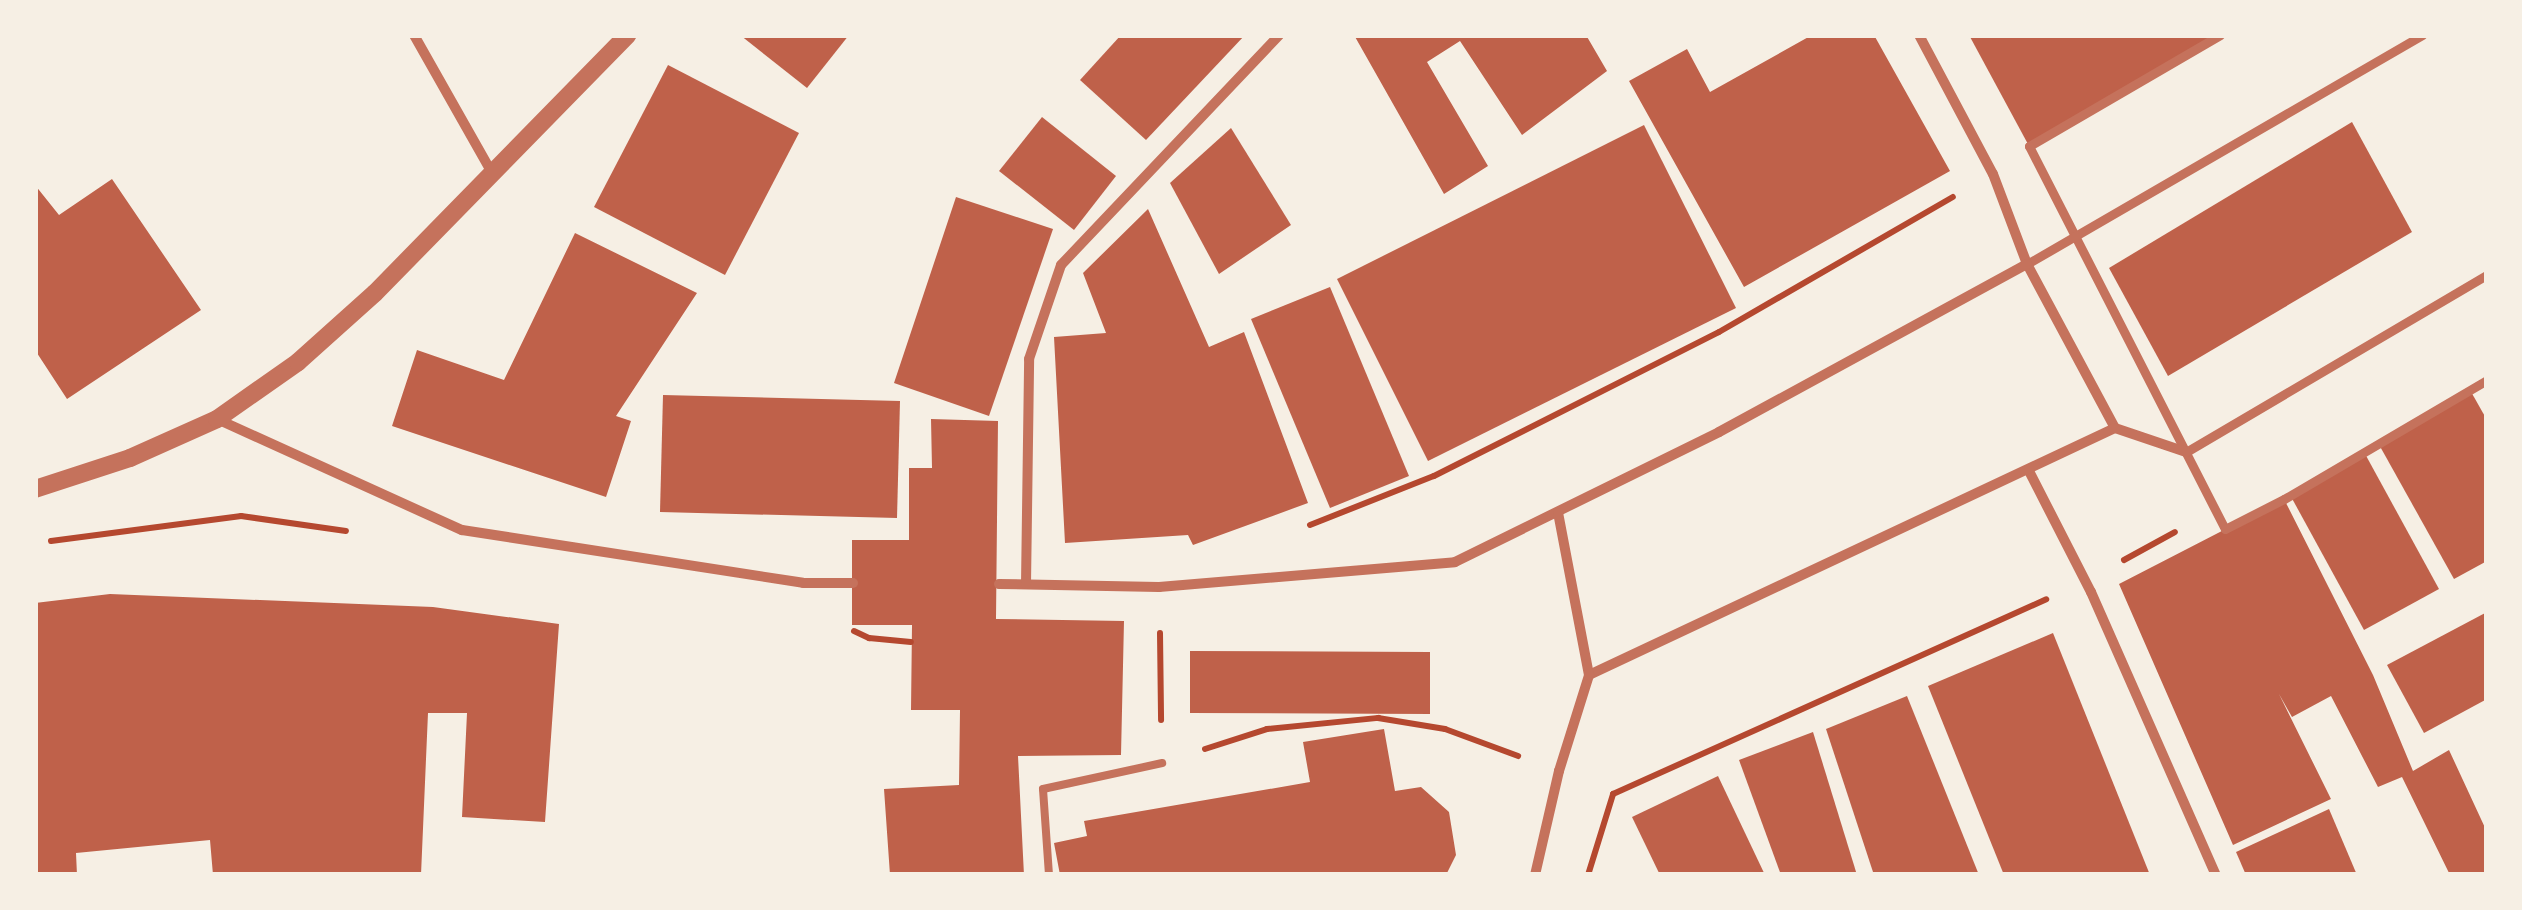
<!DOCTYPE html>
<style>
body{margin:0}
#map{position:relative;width:2522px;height:910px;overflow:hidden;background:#f6efe4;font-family:"Open Sans",sans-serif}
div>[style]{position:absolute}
.building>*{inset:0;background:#bf614a}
.path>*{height:6px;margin:-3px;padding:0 3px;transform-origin:3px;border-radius:3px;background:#b5482f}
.service>*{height:8px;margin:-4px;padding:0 4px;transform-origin:4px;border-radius:4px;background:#c5725c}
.pedestrian>*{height:9px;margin:-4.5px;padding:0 4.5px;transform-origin:4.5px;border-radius:4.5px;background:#c5725c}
.minor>*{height:10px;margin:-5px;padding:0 5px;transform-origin:5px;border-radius:5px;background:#c5725c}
.tertiary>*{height:18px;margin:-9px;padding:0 9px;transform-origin:9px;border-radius:9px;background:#c5725c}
span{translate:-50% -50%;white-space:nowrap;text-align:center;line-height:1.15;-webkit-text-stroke:9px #f6efe4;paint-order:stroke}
.frame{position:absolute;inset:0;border:38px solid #f6efe4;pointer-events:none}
</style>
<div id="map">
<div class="building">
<i style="clip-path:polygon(740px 35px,849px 35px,807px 88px)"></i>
<i style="clip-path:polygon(1121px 35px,1245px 35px,1146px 140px,1080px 80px)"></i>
<i style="clip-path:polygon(1354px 35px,1586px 35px,1607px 71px,1522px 135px,1460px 41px,1427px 62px,1488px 166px,1444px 194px)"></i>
<i style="clip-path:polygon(1812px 35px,1874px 35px,1950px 171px,1744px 287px,1629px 81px,1687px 49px,1710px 92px)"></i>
<i style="clip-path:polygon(1969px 35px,2220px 35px,2029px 146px)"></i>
<i style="clip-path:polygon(668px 65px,799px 133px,725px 275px,594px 207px)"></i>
<i style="clip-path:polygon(1042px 117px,1116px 176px,1074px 230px,999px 171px)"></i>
<i style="clip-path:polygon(2352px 122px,2412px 232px,2168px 376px,2109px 268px)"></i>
<i style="clip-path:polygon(1644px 125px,1736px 308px,1428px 461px,1337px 279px)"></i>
<i style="clip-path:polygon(1231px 128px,1291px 225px,1219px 274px,1170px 183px)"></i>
<i style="clip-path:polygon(112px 179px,201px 310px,67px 399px,35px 350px,35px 185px,59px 215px)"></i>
<i style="clip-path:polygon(956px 197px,1053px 229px,989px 416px,894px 383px)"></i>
<i style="clip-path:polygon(1148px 209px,1209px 347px,1244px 332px,1308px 503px,1193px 545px,1188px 535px,1065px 543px,1054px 337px,1106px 333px,1083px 273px)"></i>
<i style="clip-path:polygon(575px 233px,697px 293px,616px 416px,631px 421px,606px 497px,392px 426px,417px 350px,504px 380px)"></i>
<i style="clip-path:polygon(1330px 287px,1409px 476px,1330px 508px,1251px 319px)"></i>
<i style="clip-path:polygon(2470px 390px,2487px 420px,2487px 561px,2454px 579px,2377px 441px)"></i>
<i style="clip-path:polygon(663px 395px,900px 401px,897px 518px,660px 512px)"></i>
<i style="clip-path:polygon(931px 419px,998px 421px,996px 619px,1124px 621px,1121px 755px,1018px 756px,1024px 875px,890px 875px,884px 789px,959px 785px,960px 710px,911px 710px,912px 625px,852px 625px,852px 540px,909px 540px,909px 468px,932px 468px)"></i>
<i style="clip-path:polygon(2364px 452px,2439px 589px,2364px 630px,2289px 493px)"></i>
<i style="clip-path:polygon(2284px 499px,2373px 675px,2413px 771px,2449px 750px,2487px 832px,2487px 875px,2450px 875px,2402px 777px,2378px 787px,2331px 696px,2292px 717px,2279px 694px,2331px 799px,2233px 845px,2119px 584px)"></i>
<i style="clip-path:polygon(110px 594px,433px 607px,559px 624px,545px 822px,462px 817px,467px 713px,428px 713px,421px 875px,213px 875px,210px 840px,76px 853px,77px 875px,35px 875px,35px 603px)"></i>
<i style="clip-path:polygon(2487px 612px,2487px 699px,2424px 733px,2387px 665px)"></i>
<i style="clip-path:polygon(2053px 633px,2150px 875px,2004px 875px,1928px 686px)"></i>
<i style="clip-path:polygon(1190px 651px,1430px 652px,1430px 714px,1190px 713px)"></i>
<i style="clip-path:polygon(1907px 696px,1979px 875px,1874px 875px,1826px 729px)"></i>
<i style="clip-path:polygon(1384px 729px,1395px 791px,1421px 787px,1449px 812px,1456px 855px,1446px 875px,1060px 875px,1054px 843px,1087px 836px,1084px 821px,1310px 782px,1303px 742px)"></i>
<i style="clip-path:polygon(1813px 732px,1857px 875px,1781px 875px,1739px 760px)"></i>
<i style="clip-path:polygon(1718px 776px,1765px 875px,1660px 875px,1632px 817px)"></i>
<i style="clip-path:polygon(2329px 809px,2357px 875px,2246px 875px,2236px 852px)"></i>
</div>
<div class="path">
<i style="left:1310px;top:525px;width:133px;rotate:-21.6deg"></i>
<i style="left:1434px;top:476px;width:319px;rotate:-26.8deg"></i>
<i style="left:1719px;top:332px;width:270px;rotate:-30deg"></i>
<i style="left:51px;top:541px;width:192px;rotate:-7.5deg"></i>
<i style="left:241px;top:516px;width:106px;rotate:8.1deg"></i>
<i style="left:2124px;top:560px;width:58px;rotate:-28.8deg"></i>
<i style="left:854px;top:631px;width:17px;rotate:25deg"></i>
<i style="left:869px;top:638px;width:42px;rotate:5.4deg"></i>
<i style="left:1160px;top:633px;width:87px;rotate:89.3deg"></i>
<i style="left:1205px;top:749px;width:65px;rotate:-17.9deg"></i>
<i style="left:1267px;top:729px;width:112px;rotate:-5.7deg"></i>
<i style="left:1378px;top:718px;width:68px;rotate:9.3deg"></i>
<i style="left:1445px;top:729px;width:78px;rotate:20.3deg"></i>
<i style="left:1588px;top:875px;width:85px;rotate:-72.8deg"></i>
<i style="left:1613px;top:794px;width:475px;rotate:-24.2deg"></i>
</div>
<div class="service">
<i style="left:1049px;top:875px;width:86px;rotate:-94deg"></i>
<i style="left:1043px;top:789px;width:122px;rotate:-12.3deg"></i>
</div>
<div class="pedestrian">
<i style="left:2220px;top:35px;width:221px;rotate:149.8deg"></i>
<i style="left:2029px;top:146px;width:430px;rotate:62.9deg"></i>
<i style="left:2225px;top:529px;width:66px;rotate:-27deg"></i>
<i style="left:2284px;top:499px;width:235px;rotate:-30.4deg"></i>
<i style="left:2027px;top:264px;width:457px;rotate:-30.1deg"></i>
<i style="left:2186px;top:452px;width:349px;rotate:-30.5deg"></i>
</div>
<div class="minor">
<i style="left:414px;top:35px;width:159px;rotate:60.5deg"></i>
<i style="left:1919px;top:35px;width:157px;rotate:62deg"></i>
<i style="left:1993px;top:174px;width:96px;rotate:69.3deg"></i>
<i style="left:2027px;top:264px;width:186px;rotate:61.8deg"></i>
<i style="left:2115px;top:428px;width:75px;rotate:18.7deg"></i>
<i style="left:217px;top:419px;width:269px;rotate:24.4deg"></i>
<i style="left:462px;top:530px;width:345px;rotate:8.8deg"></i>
<i style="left:803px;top:583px;width:50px"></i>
<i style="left:2029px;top:471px;width:136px;rotate:62.9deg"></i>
<i style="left:2091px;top:592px;width:309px;rotate:66.2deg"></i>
<i style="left:999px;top:584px;width:160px;rotate:1.1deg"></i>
<i style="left:1159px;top:587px;width:297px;rotate:-4.8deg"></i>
<i style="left:1455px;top:562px;width:294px;rotate:-26.2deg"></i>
<i style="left:1719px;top:432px;width:351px;rotate:-28.6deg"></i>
<i style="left:1026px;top:584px;width:225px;rotate:-89.2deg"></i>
<i style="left:1029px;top:359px;width:99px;rotate:-71.2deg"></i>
<i style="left:1061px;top:265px;width:317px;rotate:-46.5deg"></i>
<i style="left:1589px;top:675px;width:581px;rotate:-25.15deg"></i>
<i style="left:1535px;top:875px;width:107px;rotate:-77deg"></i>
<i style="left:1559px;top:771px;width:101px;rotate:-72.6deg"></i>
<i style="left:1589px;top:675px;width:165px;rotate:-100.8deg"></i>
</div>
<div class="tertiary">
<i style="left:35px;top:489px;width:100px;rotate:-18.1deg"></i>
<i style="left:130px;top:458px;width:95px;rotate:-24.1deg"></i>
<i style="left:217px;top:419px;width:99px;rotate:-35.1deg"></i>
<i style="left:298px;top:362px;width:103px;rotate:-41.9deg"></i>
<i style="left:375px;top:293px;width:361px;rotate:-45.6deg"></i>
</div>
<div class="frame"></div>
</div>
